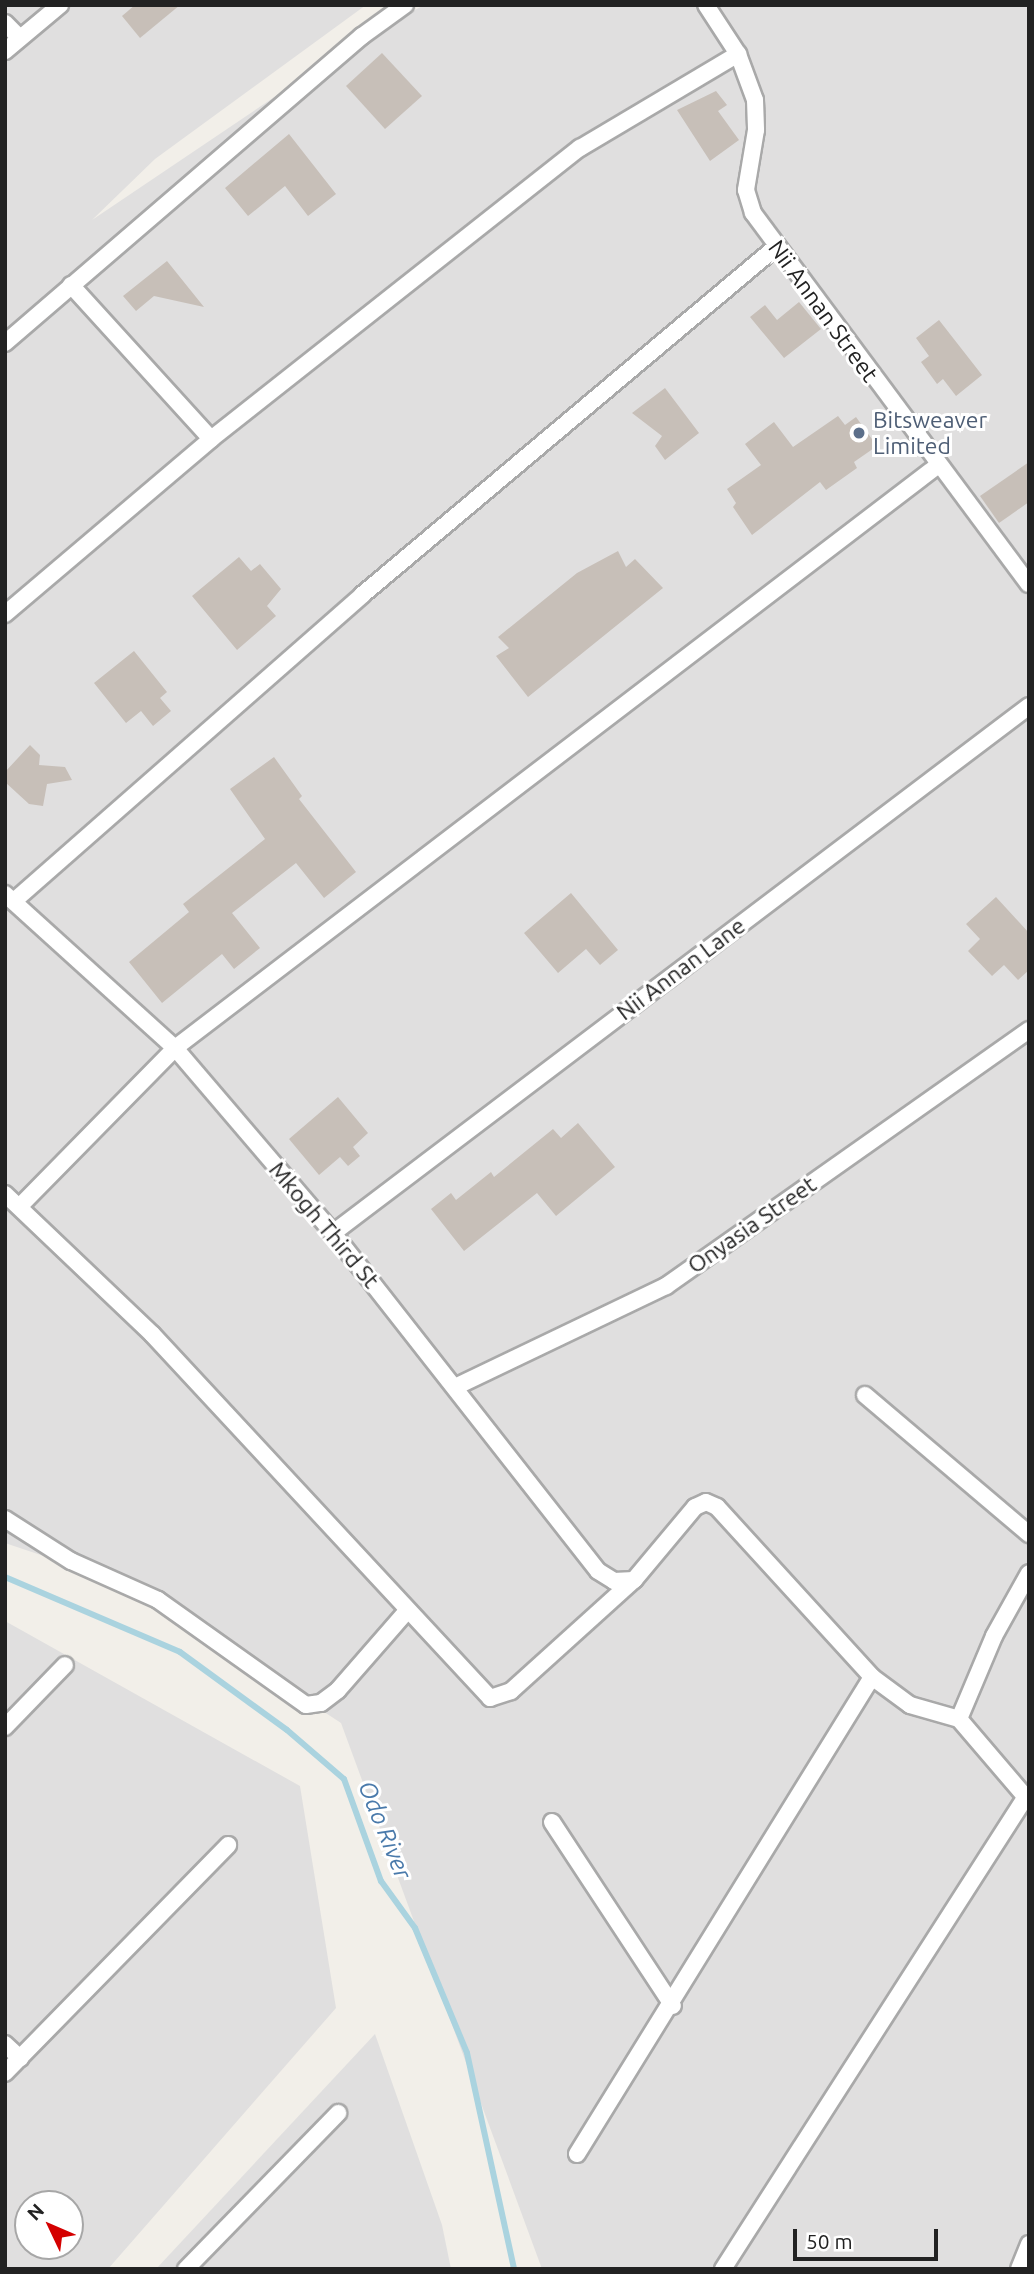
<!DOCTYPE html>
<style>
body{margin:0}
#map{position:relative;width:1034px;height:2274px;overflow:hidden;background:#f2efe9;font-family:Ubuntu,sans-serif}
div>[style]{position:absolute}
.residential>*{inset:0;background:#e0dfdf}
.stream>*{height:6px;margin:-3px;padding:0 3px;transform-origin:3px;border-radius:3px;background:#aad3df}
.building>*{inset:0;background:#c7bfb8}
.roads{filter:drop-shadow(2px 0 #a9a9a9) drop-shadow(-2px 0 #a9a9a9) drop-shadow(0 2px #a9a9a9) drop-shadow(0 -2px #a9a9a9)}
.minor>*{height:16px;margin:-8px;padding:0 8px;transform-origin:8px;border-radius:8px;background:#fff}
.dots>*{width:19px;height:19px;translate:-50% -50%;box-sizing:border-box;border:4px solid #fff;border-radius:50%}
span{translate:-50% -50%;white-space:nowrap;text-align:center;line-height:1.15;-webkit-text-stroke:6px #fff;paint-order:stroke}
.street-label{font-size:23px;color:#222}
.service-label{font-size:23px;color:#4e5e75}
.left{translate:0 -50%;text-align:left}
.water-label{font-size:24px;color:#4a7aab;font-style:italic}
.frame{position:absolute;inset:0;border:7px solid #222;pointer-events:none}
.north{position:absolute;left:14px;top:2190px;width:70px;height:70px;box-sizing:border-box;background:#fff;border:2px solid #a7a7a7;border-radius:50%;rotate:314deg;font-size:19px;font-weight:700;line-height:28px;text-align:center;color:#222}
.north::after{content:'';display:block;margin:auto;width:24px;height:32px;background:#d40000;clip-path:polygon(50% 0,100% 100%,50% 72%,0 100%)}
.scale{position:absolute;left:793px;top:2229px;width:145px;height:32px;box-sizing:border-box;border:4px solid #222;border-top:0;padding-left:9px;font-size:21px;line-height:24px;white-space:nowrap;color:#222;-webkit-text-stroke:5px #fff;paint-order:stroke}
</style>
<div id="map">
<div class="residential">
<i style="clip-path:polygon(5px 5px,366px 5px,155px 159px,92px 220px,350px 46px,424px 5px,1029px 5px,1029px 2269px,542px 2269px,341px 1723px,130px 1585px,5px 1543px)"></i>
<i style="clip-path:polygon(evenodd,5px 1621px,300px 1786px,336px 2008px,108px 2269px,5px 2269px,5px 1621px,28px 2204px,70px 2204px,70px 2246px,28px 2246px,28px 2204px)"></i>
<i style="clip-path:polygon(375px 2034px,442px 2225px,451px 2269px,156px 2269px)"></i>
</div>
<div class="stream">
<i style="left:5px;top:1577px;width:190px;rotate:23.2deg"></i>
<i style="left:180px;top:1652px;width:132px;rotate:36.1deg"></i>
<i style="left:287px;top:1730px;width:75px;rotate:40.7deg"></i>
<i style="left:344px;top:1779px;width:109px;rotate:70.1deg"></i>
<i style="left:381px;top:1881px;width:58px;rotate:54.1deg"></i>
<i style="left:415px;top:1928px;width:135px;rotate:67.4deg"></i>
<i style="left:467px;top:2053px;width:221px;rotate:77.7deg"></i>
</div>
<div class="building">
<i style="clip-path:polygon(135px 5px,180px 5px,140px 38px,122px 16px)"></i>
<i style="clip-path:polygon(382px 53px,422px 96px,385px 129px,346px 86px)"></i>
<i style="clip-path:polygon(716px 91px,727px 105px,718px 111px,739px 140px,710px 161px,677px 110px)"></i>
<i style="clip-path:polygon(289px 134px,336px 194px,308px 216px,285px 186px,248px 216px,225px 188px)"></i>
<i style="clip-path:polygon(167px 261px,204px 307px,154px 296px,136px 311px,123px 296px)"></i>
<i style="clip-path:polygon(799px 302px,821px 329px,784px 358px,750px 317px,765px 305px,777px 320px)"></i>
<i style="clip-path:polygon(939px 320px,982px 375px,956px 396px,943px 379px,937px 384px,921px 362px,929px 356px,916px 338px)"></i>
<i style="clip-path:polygon(665px 388px,699px 433px,665px 460px,655px 446px,662px 436px,632px 413px)"></i>
<i style="clip-path:polygon(838px 416px,845px 425px,856px 417px,877px 446px,854px 462px,857px 468px,826px 490px,820px 482px,752px 535px,733px 507px,736px 503px,727px 489px,761px 465px,745px 444px,774px 422px,793px 447px)"></i>
<i style="clip-path:polygon(1029px 462px,1029px 502px,999px 523px,980px 496px)"></i>
<i style="clip-path:polygon(618px 551px,626px 567px,635px 559px,663px 588px,528px 697px,496px 656px,509px 648px,498px 637px,577px 573px)"></i>
<i style="clip-path:polygon(239px 557px,251px 571px,260px 564px,281px 589px,267px 606px,276px 616px,237px 650px,192px 596px)"></i>
<i style="clip-path:polygon(134px 651px,167px 692px,160px 698px,171px 711px,153px 726px,141px 711px,126px 723px,94px 683px)"></i>
<i style="clip-path:polygon(30px 745px,40px 755px,39px 765px,65px 767px,72px 780px,47px 784px,43px 806px,29px 804px,5px 782px,5px 772px)"></i>
<i style="clip-path:polygon(274px 757px,302px 796px,299px 799px,356px 872px,324px 898px,296px 863px,232px 913px,260px 948px,234px 969px,222px 954px,162px 1003px,129px 962px,189px 912px,183px 904px,265px 839px,230px 789px)"></i>
<i style="clip-path:polygon(571px 893px,618px 950px,600px 965px,586px 949px,558px 973px,524px 933px)"></i>
<i style="clip-path:polygon(996px 897px,1029px 933px,1029px 970px,1018px 980px,1004px 965px,992px 976px,968px 951px,980px 939px,966px 924px)"></i>
<i style="clip-path:polygon(338px 1097px,368px 1133px,353px 1147px,360px 1156px,348px 1166px,340px 1157px,319px 1175px,289px 1139px)"></i>
<i style="clip-path:polygon(578px 1123px,615px 1167px,556px 1216px,537px 1193px,464px 1251px,431px 1209px,451px 1193px,456px 1200px,491px 1172px,494px 1177px,553px 1129px,561px 1138px)"></i>
</div>
<div class="roads">
<div class="minor">
<i style="left:706px;top:5px;width:59px;rotate:56.9deg"></i>
<i style="left:738px;top:54px;width:49px;rotate:69.7deg"></i>
<i style="left:755px;top:100px;width:30px;rotate:88deg"></i>
<i style="left:756px;top:130px;width:61px;rotate:99.5deg"></i>
<i style="left:746px;top:190px;width:24px;rotate:73deg"></i>
<i style="left:753px;top:213px;width:462px;rotate:53.4deg"></i>
<i style="left:5px;top:23px;width:21px;rotate:45deg"></i>
<i style="left:5px;top:51px;width:72px;rotate:-39.9deg"></i>
<i style="left:71px;top:285px;width:208px;rotate:47.7deg"></i>
<i style="left:5px;top:343px;width:471px;rotate:-40.7deg"></i>
<i style="left:362px;top:36px;width:53px;rotate:-35.8deg"></i>
<i style="left:5px;top:614px;width:270px;rotate:-40.3deg"></i>
<i style="left:211px;top:439px;width:470px;rotate:-38.3deg"></i>
<i style="left:580px;top:148px;width:184px;rotate:-30.7deg"></i>
<i style="left:5px;top:894px;width:229px;rotate:42.2deg"></i>
<i style="left:175px;top:1048px;width:243px;rotate:49.5deg"></i>
<i style="left:333px;top:1233px;width:429px;rotate:51.9deg"></i>
<i style="left:598px;top:1571px;width:19px;rotate:32deg"></i>
<i style="left:614px;top:1581px;width:20px;rotate:-3deg"></i>
<i style="left:634px;top:1580px;width:95px;rotate:-50.1deg"></i>
<i style="left:695px;top:1507px;width:12px;rotate:-24deg"></i>
<i style="left:706px;top:1502px;width:12px;rotate:24deg"></i>
<i style="left:717px;top:1507px;width:230px;rotate:47.6deg"></i>
<i style="left:872px;top:1677px;width:47px;rotate:36.4deg"></i>
<i style="left:910px;top:1705px;width:51px;rotate:15.9deg"></i>
<i style="left:959px;top:1719px;width:108px;rotate:49.5deg"></i>
<i style="left:14px;top:901px;width:463px;rotate:-41.3deg"></i>
<i style="left:362px;top:595px;width:541px;rotate:-40.05deg"></i>
<i style="left:5px;top:1194px;width:203px;rotate:43.6deg"></i>
<i style="left:152px;top:1334px;width:497px;rotate:47.1deg"></i>
<i style="left:490px;top:1698px;width:22px;rotate:-18deg"></i>
<i style="left:511px;top:1691px;width:166px;rotate:-42.1deg"></i>
<i style="left:20px;top:1206px;width:221px;rotate:-45.5deg"></i>
<i style="left:175px;top:1048px;width:959px;rotate:-37.37deg"></i>
<i style="left:333px;top:1233px;width:873px;rotate:-37.13deg"></i>
<i style="left:455px;top:1387px;width:234px;rotate:-25.6deg"></i>
<i style="left:666px;top:1286px;width:444px;rotate:-35.2deg"></i>
<i style="left:865px;top:1395px;width:215px;rotate:40.3deg"></i>
<i style="left:5px;top:1519px;width:78px;rotate:32.5deg"></i>
<i style="left:71px;top:1561px;width:95px;rotate:24.1deg"></i>
<i style="left:158px;top:1600px;width:181px;rotate:35.4deg"></i>
<i style="left:306px;top:1705px;width:15px;rotate:-8deg"></i>
<i style="left:321px;top:1703px;width:21px;rotate:-37deg"></i>
<i style="left:338px;top:1690px;width:103px;rotate:-48.9deg"></i>
<i style="left:959px;top:1719px;width:90px;rotate:-67.1deg"></i>
<i style="left:994px;top:1636px;width:72px;rotate:-60.9deg"></i>
<i style="left:5px;top:1727px;width:86px;rotate:-45.9deg"></i>
<i style="left:552px;top:1822px;width:220px;rotate:56.7deg"></i>
<i style="left:5px;top:2044px;width:21px;rotate:43deg"></i>
<i style="left:5px;top:2073px;width:319px;rotate:-45.6deg"></i>
<i style="left:577px;top:2154px;width:561px;rotate:-58.27deg"></i>
<i style="left:186px;top:2269px;width:218px;rotate:-45.7deg"></i>
<i style="left:723px;top:2269px;width:560px;rotate:-57.33deg"></i>
<i style="left:1019px;top:2269px;width:27px;rotate:-68deg"></i>
</div>
</div>
<div class="dots">
<i style="left:859px;top:433px;background:#5c6f8a"></i>
</div>
<div class="street-label">
<span style="left:823px;top:311px;rotate:54deg">Nii Annan Street</span>
<span style="left:681px;top:969px;rotate:-37deg">Nii Annan Lane</span>
<span style="left:324px;top:1225px;rotate:50deg">Mkogh Third St</span>
<span style="left:752px;top:1225px;rotate:-35deg">Onyasia Street</span>
</div>
<div class="service-label">
<span class="left" style="left:873px;top:433px">Bitsweaver<br>Limited</span>
</div>
<div class="water-label">
<span style="left:385px;top:1830px;rotate:68deg">Odo River</span>
</div>
<div class="frame"></div>
<div class="north">N</div>
<div class="scale">50 m</div>
</div>
